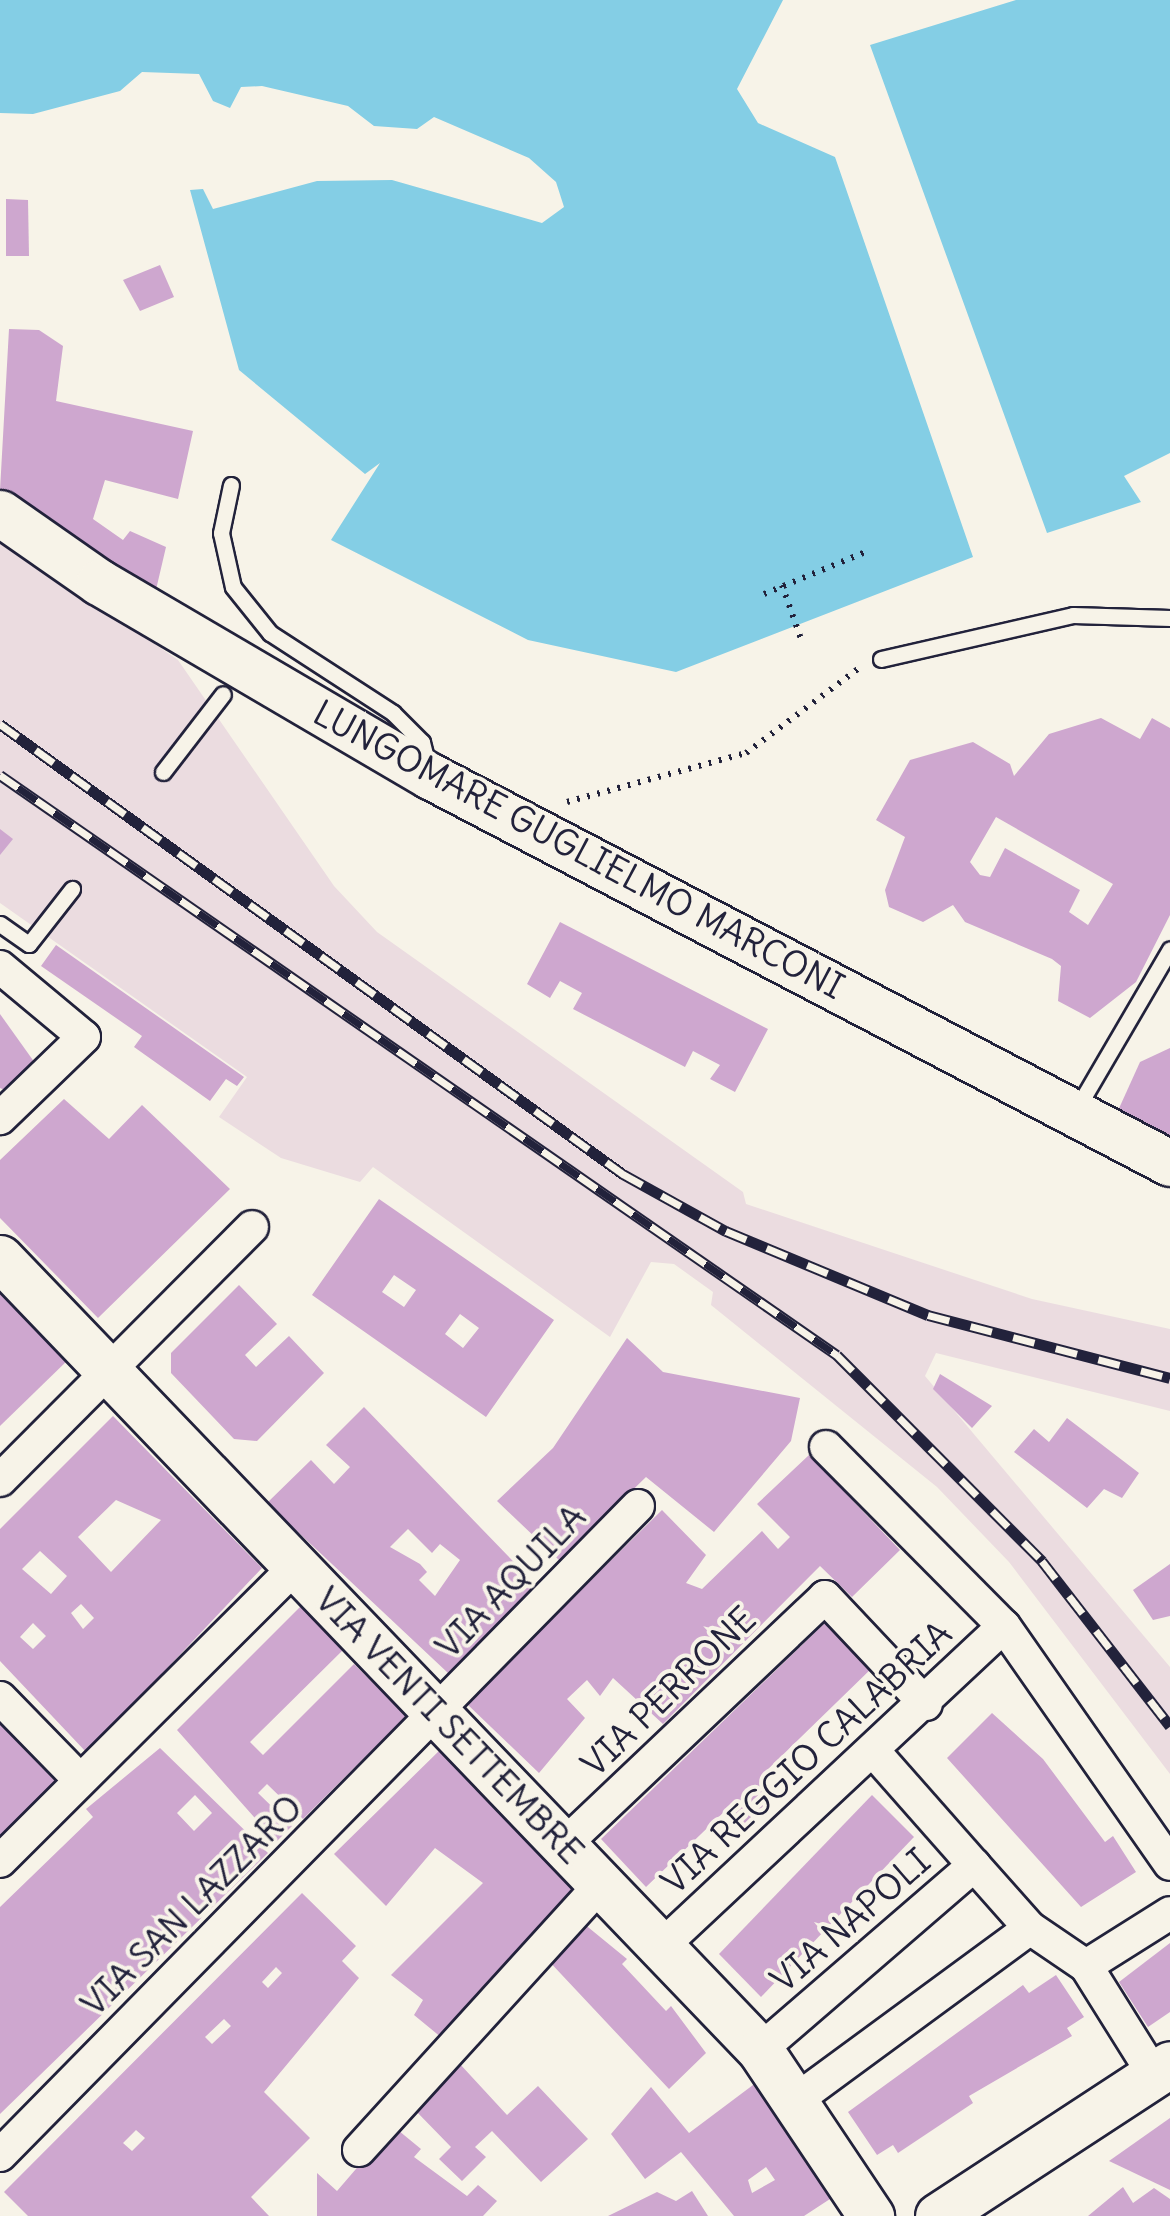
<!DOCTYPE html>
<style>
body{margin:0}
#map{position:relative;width:1170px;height:2216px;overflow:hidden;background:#f7f3e8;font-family:Delius,sans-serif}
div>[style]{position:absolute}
.built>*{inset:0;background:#ebdce0}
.water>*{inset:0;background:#84cee5}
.building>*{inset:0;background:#cea7cf}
.path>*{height:6px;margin-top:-3px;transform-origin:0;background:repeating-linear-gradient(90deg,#22223b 0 2.5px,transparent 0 10.5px)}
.roads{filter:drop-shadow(2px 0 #22223b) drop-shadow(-2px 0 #22223b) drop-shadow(0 2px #22223b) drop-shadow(0 -2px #22223b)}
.lane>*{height:15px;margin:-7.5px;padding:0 7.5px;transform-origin:7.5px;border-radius:7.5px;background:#f7f3e8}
.street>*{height:32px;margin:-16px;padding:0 16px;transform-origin:16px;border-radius:16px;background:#f7f3e8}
.secondary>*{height:45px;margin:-22.5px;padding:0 22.5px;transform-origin:22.5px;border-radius:22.5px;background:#f7f3e8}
.rail>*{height:11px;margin-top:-5.5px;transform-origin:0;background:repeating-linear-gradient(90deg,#f7f3e8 0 22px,#22223b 0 44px);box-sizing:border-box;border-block:2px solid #22223b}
span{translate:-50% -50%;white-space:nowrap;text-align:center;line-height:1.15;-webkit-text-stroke:8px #f7f3e8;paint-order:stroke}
.street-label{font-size:35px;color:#22223b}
</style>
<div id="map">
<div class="built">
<i style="clip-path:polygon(0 538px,178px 660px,334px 886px,377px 932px,743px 1192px,746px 1204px,1032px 1299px,1170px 1329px,1170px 1411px,936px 1353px,925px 1376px,1170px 1667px,1170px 1774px,1009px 1562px,937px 1487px,711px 1305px,713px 1292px,674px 1264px,651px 1262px,610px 1337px,373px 1167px,360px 1182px,281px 1158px,219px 1117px,247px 1077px,0 903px)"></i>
</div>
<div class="water">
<i style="clip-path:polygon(0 0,783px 0,737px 89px,758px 123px,835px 157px,973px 557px,676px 672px,528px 640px,331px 540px,380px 463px,365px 474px,239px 370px,190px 190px,203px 189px,213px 209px,317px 181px,392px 180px,542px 223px,564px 207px,556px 182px,529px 158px,434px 117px,417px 129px,374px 126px,348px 106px,262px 86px,241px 87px,230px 108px,213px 101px,199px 74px,142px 72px,120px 91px,33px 114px,0 113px)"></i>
<i style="clip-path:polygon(1016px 0,1170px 0,1170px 453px,1124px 476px,1141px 502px,1047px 533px,870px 45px)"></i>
</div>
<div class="building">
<i style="clip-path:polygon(6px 199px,28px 200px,29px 256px,6px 256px)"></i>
<i style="clip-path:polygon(160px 265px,174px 297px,140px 311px,123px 280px)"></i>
<i style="clip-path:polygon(9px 329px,39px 330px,63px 346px,56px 401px,193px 431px,178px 499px,105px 480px,93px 519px,123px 540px,130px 531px,166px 547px,155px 594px,0 490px)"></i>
<i style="clip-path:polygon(evenodd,1101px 718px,1140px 739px,1152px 718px,1170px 728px,1170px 915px,1136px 982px,1090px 1018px,1058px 1001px,1061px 966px,1052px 959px,965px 922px,953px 905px,923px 922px,889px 907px,885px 890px,905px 837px,876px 820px,910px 760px,973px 742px,1010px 764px,1014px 776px,1049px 734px,1101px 718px,996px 817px,1113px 884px,1088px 925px,1069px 912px,1080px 890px,1005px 848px,990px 877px,980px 875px,970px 862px,996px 817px)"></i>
<i style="clip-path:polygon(0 829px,13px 839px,0 855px)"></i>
<i style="clip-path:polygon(560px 922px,768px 1029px,735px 1092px,710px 1079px,720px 1065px,693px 1051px,685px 1067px,573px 1009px,582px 993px,560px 981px,550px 998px,527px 984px)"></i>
<i style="clip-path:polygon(56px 945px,244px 1077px,237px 1086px,226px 1079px,210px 1101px,134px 1047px,142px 1036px,41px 966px)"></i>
<i style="clip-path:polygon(0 1014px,35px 1063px,7px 1091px,0 1088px)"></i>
<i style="clip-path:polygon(1170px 1048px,1170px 1140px,1116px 1115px,1140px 1062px)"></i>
<i style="clip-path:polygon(64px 1099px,109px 1139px,142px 1105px,230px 1189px,98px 1318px,0 1218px,0 1160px)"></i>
<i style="clip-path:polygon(evenodd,379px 1199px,554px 1320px,486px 1417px,312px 1295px,379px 1199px,394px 1275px,416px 1290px,404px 1307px,382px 1292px,394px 1275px,379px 1199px,460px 1314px,479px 1328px,463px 1348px,445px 1334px,460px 1314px)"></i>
<i style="clip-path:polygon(239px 1285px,277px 1324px,245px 1355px,256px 1367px,289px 1336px,324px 1373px,257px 1441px,234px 1439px,171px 1373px,171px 1353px)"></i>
<i style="clip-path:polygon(0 1288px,71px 1357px,0 1426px)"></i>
<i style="clip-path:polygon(627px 1338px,663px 1372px,800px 1398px,791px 1441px,714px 1532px,646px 1477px,560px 1561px,497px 1501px,553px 1448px)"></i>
<i style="clip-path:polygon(940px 1374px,992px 1406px,972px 1428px,933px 1389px)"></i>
<i style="clip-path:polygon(evenodd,364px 1407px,538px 1587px,448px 1673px,267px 1503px,311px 1460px,334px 1484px,350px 1467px,326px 1445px,364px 1407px,408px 1529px,432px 1553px,440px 1544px,460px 1560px,435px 1596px,419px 1580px,427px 1572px,420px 1564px,390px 1547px,408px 1529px)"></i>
<i style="clip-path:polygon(evenodd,113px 1416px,262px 1568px,87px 1753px,0 1661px,0 1529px,113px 1416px,116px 1500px,161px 1520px,111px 1572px,78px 1537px,116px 1500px,113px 1416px,40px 1551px,67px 1576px,51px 1594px,22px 1569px,40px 1551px,113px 1416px,81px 1604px,94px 1618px,83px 1629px,71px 1613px,81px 1604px,113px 1416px,33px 1623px,46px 1636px,33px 1649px,20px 1637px,33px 1623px)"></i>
<i style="clip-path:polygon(1067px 1418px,1139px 1473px,1122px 1498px,1104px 1489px,1087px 1508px,1014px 1452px,1034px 1429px,1049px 1442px)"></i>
<i style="clip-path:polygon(809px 1455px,900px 1550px,852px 1597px,820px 1566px,663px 1724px,613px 1678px,600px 1696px,587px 1680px,567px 1699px,585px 1718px,539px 1773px,466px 1703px,662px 1510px,706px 1555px,686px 1583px,702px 1589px,762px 1531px,778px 1549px,790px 1537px,757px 1504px)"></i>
<i style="clip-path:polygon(1170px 1564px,1170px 1616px,1153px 1620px,1133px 1590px)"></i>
<i style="clip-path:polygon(301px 1606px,344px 1649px,250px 1742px,263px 1755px,354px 1664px,406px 1716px,303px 1819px,267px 1784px,258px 1793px,292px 1826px,276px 1842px,177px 1730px)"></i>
<i style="clip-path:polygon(829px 1619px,874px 1666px,761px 1776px,774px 1790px,760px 1812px,745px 1826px,728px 1808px,646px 1887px,601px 1839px)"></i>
<i style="clip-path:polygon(992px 1713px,1043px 1759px,1105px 1842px,1113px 1836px,1136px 1872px,1081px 1907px,947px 1758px)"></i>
<i style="clip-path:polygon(0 1724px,55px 1781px,0 1836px)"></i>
<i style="clip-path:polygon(443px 1747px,576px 1888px,442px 2038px,414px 2015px,423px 2000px,391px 1975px,483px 1883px,435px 1848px,386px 1906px,334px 1854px)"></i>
<i style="clip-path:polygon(evenodd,160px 1748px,268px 1853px,0 2114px,0 1907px,93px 1817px,86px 1809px,160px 1748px,195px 1795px,212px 1813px,194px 1831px,177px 1813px,195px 1795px)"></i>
<i style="clip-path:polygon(872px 1795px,914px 1837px,761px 1997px,719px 1954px)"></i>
<i style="clip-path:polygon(evenodd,302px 1893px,356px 1946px,342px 1961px,359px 1978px,264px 2092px,310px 2138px,251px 2197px,269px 2216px,28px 2216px,4px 2192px,302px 1893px,276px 1967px,282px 1973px,268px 1988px,262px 1982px,276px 1967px,302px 1893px,224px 2019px,231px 2026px,212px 2044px,205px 2037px,224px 2019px,302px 1893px,136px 2130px,145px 2138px,132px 2151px,123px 2143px,136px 2130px)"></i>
<i style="clip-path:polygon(583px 1923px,627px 1959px,622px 1964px,666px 2011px,671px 2006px,706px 2053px,669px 2089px,546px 1958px)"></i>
<i style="clip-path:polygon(1170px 1943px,1170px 2012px,1148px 2027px,1119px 1982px)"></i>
<i style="clip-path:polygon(1056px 1975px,1084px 2017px,1067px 2028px,1072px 2036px,969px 2096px,973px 2103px,898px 2153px,893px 2145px,877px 2155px,848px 2112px,1023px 1985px,1029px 1993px)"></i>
<i style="clip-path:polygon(459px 2063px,507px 2115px,538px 2086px,588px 2139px,541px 2182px,492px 2131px,475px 2147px,486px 2157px,462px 2181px,439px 2159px,451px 2147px,413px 2108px)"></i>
<i style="clip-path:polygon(evenodd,757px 2082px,830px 2199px,804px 2216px,734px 2216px,681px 2152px,645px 2179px,611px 2134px,651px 2087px,689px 2133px,757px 2082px,766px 2167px,775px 2180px,752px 2193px,748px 2180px,766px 2167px)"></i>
<i style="clip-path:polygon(1170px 2118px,1170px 2190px,1109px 2161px)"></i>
<i style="clip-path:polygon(393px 2126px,421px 2149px,414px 2157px,467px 2196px,478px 2185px,497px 2201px,483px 2216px,317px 2216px,317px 2173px,337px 2191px)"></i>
<i style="clip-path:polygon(1123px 2187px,1133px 2203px,1154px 2188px,1170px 2199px,1170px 2216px,1088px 2216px)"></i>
<i style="clip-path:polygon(692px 2191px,708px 2216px,608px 2216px,657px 2192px,676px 2201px)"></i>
</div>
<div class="path">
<i style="left:782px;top:585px;width:57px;rotate:70.6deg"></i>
<i style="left:764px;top:594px;width:113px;rotate:-22.5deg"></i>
<i style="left:567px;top:802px;width:186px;rotate:-15.3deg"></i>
<i style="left:746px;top:753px;width:140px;rotate:-36.9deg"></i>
</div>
<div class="roads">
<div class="lane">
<i style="left:231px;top:485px;width:49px;rotate:101.8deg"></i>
<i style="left:221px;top:533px;width:55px;rotate:77.5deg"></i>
<i style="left:233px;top:587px;width:59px;rotate:51.2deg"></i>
<i style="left:270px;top:633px;width:147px;rotate:33deg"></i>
<i style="left:393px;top:713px;width:41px;rotate:45deg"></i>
<i style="left:422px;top:742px;width:21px;rotate:76deg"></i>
<i style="left:881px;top:659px;width:197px;rotate:-12.9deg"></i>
<i style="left:1073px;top:615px;width:97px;rotate:1.8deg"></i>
<i style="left:163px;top:772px;width:98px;rotate:-52.4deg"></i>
<i style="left:0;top:924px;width:35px;rotate:35deg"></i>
<i style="left:29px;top:944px;width:70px;rotate:-52deg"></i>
<i style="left:1076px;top:1110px;width:186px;rotate:-59.7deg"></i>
</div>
<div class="street">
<i style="left:0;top:967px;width:109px;rotate:39.8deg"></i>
<i style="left:84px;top:1037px;width:117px;rotate:136deg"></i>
<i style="left:826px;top:1447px;width:252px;rotate:45.2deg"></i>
<i style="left:1004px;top:1626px;width:290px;rotate:55.1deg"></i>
<i style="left:0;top:1480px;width:357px;rotate:-45.1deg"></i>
<i style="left:0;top:1698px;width:113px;rotate:45.7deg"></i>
<i style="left:876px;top:1754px;width:148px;rotate:48.6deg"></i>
<i style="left:566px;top:1843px;width:357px;rotate:-43.5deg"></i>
<i style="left:825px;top:1597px;width:147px;rotate:46.7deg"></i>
<i style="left:0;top:1861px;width:416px;rotate:-44.9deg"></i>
<i style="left:662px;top:1946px;width:468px;rotate:-43.1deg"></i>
<i style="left:1086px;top:1966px;width:99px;rotate:-32.2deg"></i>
<i style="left:760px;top:2050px;width:283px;rotate:-40.8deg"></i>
<i style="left:974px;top:1865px;width:84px;rotate:48.4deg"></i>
<i style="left:796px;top:2100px;width:290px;rotate:-36.3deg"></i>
<i style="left:1030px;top:1928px;width:68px;rotate:34.2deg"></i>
<i style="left:1086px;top:1966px;width:128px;rotate:58deg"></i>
<i style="left:359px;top:2150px;width:362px;rotate:-47.7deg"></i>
<i style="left:0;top:2155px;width:910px;rotate:-45.49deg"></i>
</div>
<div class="secondary">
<i style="left:0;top:513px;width:121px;rotate:34.9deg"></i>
<i style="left:99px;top:582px;width:384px;rotate:30.4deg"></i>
<i style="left:430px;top:776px;width:835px;rotate:27.61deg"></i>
<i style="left:0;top:1258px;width:1098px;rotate:46.18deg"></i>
<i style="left:760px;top:2050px;width:200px;rotate:56.2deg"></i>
<i style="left:938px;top:2216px;width:277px;rotate:-33.2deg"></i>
</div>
</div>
<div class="rail">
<i style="left:0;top:724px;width:769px;rotate:35.84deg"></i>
<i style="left:623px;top:1174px;width:118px;rotate:29deg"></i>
<i style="left:726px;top:1231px;width:219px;rotate:22.6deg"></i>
<i style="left:928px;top:1315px;width:250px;rotate:14.6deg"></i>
<i style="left:0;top:775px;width:1018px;rotate:34.72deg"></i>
<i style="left:837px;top:1355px;width:291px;rotate:45.1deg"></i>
<i style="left:1042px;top:1561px;width:209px;rotate:52.2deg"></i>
</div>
<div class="street-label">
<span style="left:579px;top:849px;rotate:28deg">LUNGOMARE GUGLIELMO MARCONI</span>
<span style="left:510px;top:1581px;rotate:-46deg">VIA AQUILA</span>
<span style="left:668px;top:1691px;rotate:-44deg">VIA PERRONE</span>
<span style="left:450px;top:1725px;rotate:46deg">VIA VENTI SETTEMBRE</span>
<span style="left:806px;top:1757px;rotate:-43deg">VIA REGGIO CALABRIA</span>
<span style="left:191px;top:1905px;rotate:-45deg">VIA SAN LAZZARO</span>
<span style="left:850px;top:1920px;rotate:-41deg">VIA NAPOLI</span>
</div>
</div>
